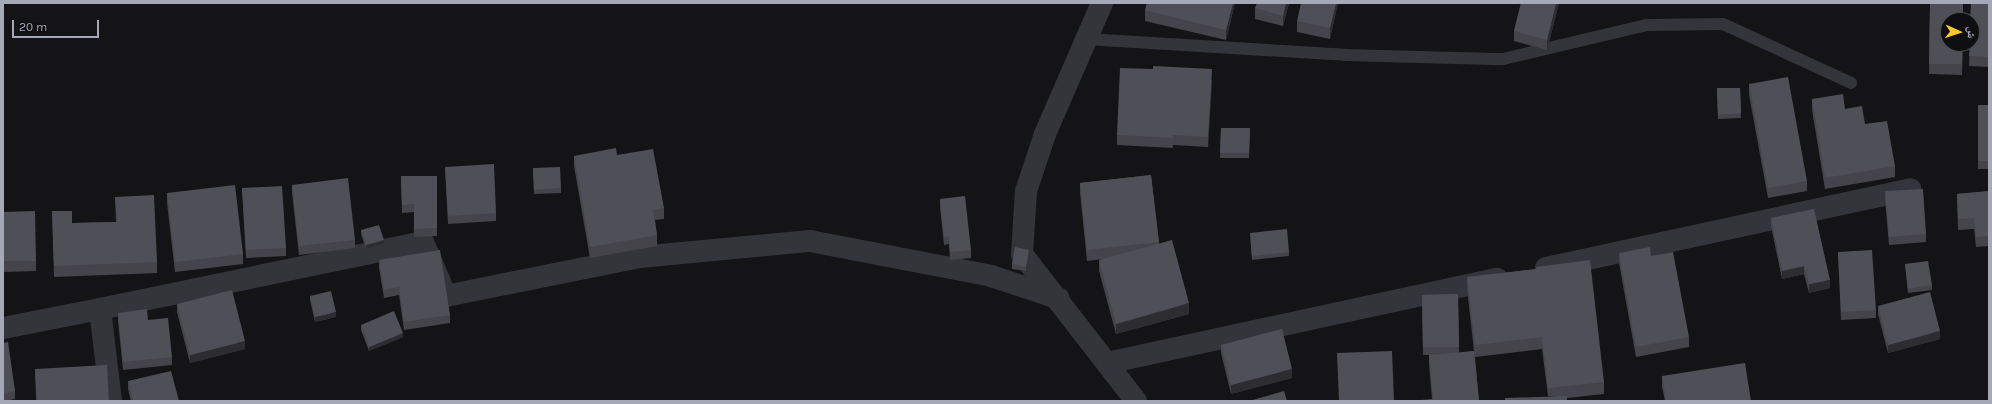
<!DOCTYPE html>
<meta charset="utf-8">
<style>
body{margin:0}
#map{position:relative;width:1992px;height:404px;overflow:hidden;background:#141316;font-family:Karla,"Noto Naskh Arabic",sans-serif}
div>[style]{position:absolute}
.lane>*{height:12px;margin:-6px;padding:0 6px;transform-origin:6px;border-radius:6px;background:#34353b}
.street>*{height:22px;margin:-11px;padding:0 11px;transform-origin:11px;border-radius:11px;background:#34353b}
.wall>*{inset:0;background:#45444b}
.shaded-wall>*{inset:0;background:#2d2c31}
.building>*{inset:0;background:#4f4f57}
span{translate:-50% -50%;white-space:nowrap;text-align:center;line-height:1.15;-webkit-text-stroke:3px #0f0e11;paint-order:stroke}
.frame{position:absolute;inset:0;border:4px solid #a4a8b7;pointer-events:none}
.north{position:absolute;left:1940px;top:12px;width:40px;height:40px;box-sizing:border-box;background:#0f0e11;border:1px solid #4b4c53;border-radius:50%;rotate:93deg;font-size:11px;font-weight:700;line-height:16px;text-align:center;color:#a4a8b7}
.north::after{content:'';display:block;margin:auto;width:14px;height:18px;background:#ffc822;clip-path:polygon(50% 0,100% 100%,50% 72%,0 100%)}
.scale{position:absolute;left:12px;top:20px;width:87px;height:18px;box-sizing:border-box;border:2px solid #a4a8b7;border-top:0;padding-left:5px;font-size:12px;line-height:14px;white-space:nowrap;color:#a4a8b7;-webkit-text-stroke:3px #0f0e11;paint-order:stroke}
</style>
<div id="map">
<div class="lane">
<i style="left:1086px;top:39px;width:259px;rotate:3.5deg"></i>
<i style="left:1345px;top:55px;width:158px;rotate:1.5deg"></i>
<i style="left:1503px;top:59px;width:148px;rotate:-13.3deg"></i>
<i style="left:1647px;top:25px;width:76px;rotate:-0.8deg"></i>
<i style="left:1723px;top:24px;width:141px;rotate:24.7deg"></i>
</div>
<div class="street">
<i style="left:1102px;top:3px;width:143px;rotate:113.5deg"></i>
<i style="left:1045px;top:134px;width:60px;rotate:108.4deg"></i>
<i style="left:1026px;top:191px;width:63px;rotate:93.6deg"></i>
<i style="left:1022px;top:254px;width:186px;rotate:52.2deg"></i>
<i style="left:1546px;top:268px;width:373px;rotate:-12.2deg"></i>
<i style="left:3px;top:328px;width:99px;rotate:-11.1deg"></i>
<i style="left:1107px;top:363px;width:399px;rotate:-12.2deg"></i>
<i style="left:111px;top:401px;width:93px;rotate:-96.8deg"></i>
<i style="left:100px;top:309px;width:330px;rotate:-11.7deg"></i>
<i style="left:423px;top:242px;width:59px;rotate:66.9deg"></i>
<i style="left:446px;top:296px;width:198px;rotate:-11.4deg"></i>
<i style="left:640px;top:257px;width:171px;rotate:-5.4deg"></i>
<i style="left:810px;top:241px;width:184px;rotate:10.9deg"></i>
<i style="left:991px;top:276px;width:71px;rotate:18.2deg"></i>
</div>
<div class="wall">
<i style="clip-path:polygon(1147px 3px,1235px 3px,1226px 40px,1145px 21px,1145px 10px)"></i>
<i style="clip-path:polygon(1289px 3px,1283px 26px,1255px 19px,1255px 8px)"></i>
<i style="clip-path:polygon(1338px 3px,1330px 39px,1297px 32px,1297px 21px)"></i>
<i style="clip-path:polygon(1521px 3px,1559px 3px,1547px 50px,1514px 41px,1514px 31px)"></i>
<i style="clip-path:polygon(1930px 3px,1963px 44px,1962px 75px,1929px 74px)"></i>
<i style="clip-path:polygon(1989px 3px,1989px 67px,1969px 66px,1970px 44px)"></i>
<i style="clip-path:polygon(1212px 80px,1208px 147px,1173px 145px,1173px 148px,1117px 145px,1117px 135px)"></i>
<i style="clip-path:polygon(1749px 84px,1807px 181px,1807px 191px,1768px 198px,1749px 95px)"></i>
<i style="clip-path:polygon(1717px 88px,1740px 88px,1741px 118px,1718px 119px)"></i>
<i style="clip-path:polygon(1812px 99px,1845px 109px,1865px 124px,1895px 166px,1895px 177px,1825px 189px,1812px 110px)"></i>
<i style="clip-path:polygon(1978px 105px,1989px 105px,1989px 169px,1978px 169px)"></i>
<i style="clip-path:polygon(1221px 128px,1250px 128px,1249px 158px,1220px 158px)"></i>
<i style="clip-path:polygon(617px 155px,664px 208px,664px 219px,655px 220px,657px 235px,657px 246px,590px 258px,574px 166px,574px 156px)"></i>
<i style="clip-path:polygon(445px 167px,496px 213px,496px 221px,448px 224px)"></i>
<i style="clip-path:polygon(533px 168px,561px 188px,561px 193px,534px 194px)"></i>
<i style="clip-path:polygon(1151px 175px,1159px 244px,1189px 314px,1116px 334px,1099px 271px,1099px 260px,1104px 259px,1087px 261px,1080px 193px,1080px 183px)"></i>
<i style="clip-path:polygon(401px 176px,437px 176px,437px 236px,414px 237px,414px 212px,402px 213px)"></i>
<i style="clip-path:polygon(292px 185px,355px 240px,355px 248px,299px 255px,292px 193px)"></i>
<i style="clip-path:polygon(242px 188px,286px 248px,286px 256px,246px 258px)"></i>
<i style="clip-path:polygon(1885px 191px,1926px 234px,1926px 242px,1889px 245px,1885px 199px)"></i>
<i style="clip-path:polygon(1989px 191px,1989px 246px,1976px 247px,1974px 229px,1958px 230px,1957px 194px)"></i>
<i style="clip-path:polygon(167px 193px,243px 254px,243px 264px,175px 272px,167px 203px)"></i>
<i style="clip-path:polygon(115px 197px,157px 262px,157px 273px,54px 277px,52px 211px,72px 223px,116px 222px)"></i>
<i style="clip-path:polygon(940px 199px,971px 250px,971px 258px,950px 260px,949px 244px,944px 245px,940px 207px)"></i>
<i style="clip-path:polygon(3px 212px,36px 261px,36px 271px,3px 272px)"></i>
<i style="clip-path:polygon(1771px 218px,1830px 288px,1809px 293px,1804px 274px,1782px 279px,1771px 226px)"></i>
<i style="clip-path:polygon(361px 230px,384px 244px,366px 249px,361px 234px)"></i>
<i style="clip-path:polygon(1250px 233px,1289px 252px,1289px 256px,1252px 260px)"></i>
<i style="clip-path:polygon(1838px 252px,1876px 310px,1876px 318px,1841px 320px)"></i>
<i style="clip-path:polygon(1619px 253px,1651px 256px,1689px 337px,1689px 347px,1636px 357px,1619px 263px)"></i>
<i style="clip-path:polygon(1029px 254px,1026px 271px,1012px 269px,1012px 264px)"></i>
<i style="clip-path:polygon(379px 260px,450px 315px,450px 323px,404px 330px,399px 295px,384px 298px,379px 268px)"></i>
<i style="clip-path:polygon(1905px 264px,1932px 285px,1932px 290px,1908px 293px)"></i>
<i style="clip-path:polygon(1536px 267px,1604px 382px,1604px 394px,1567px 398px,1548px 396px,1542px 349px,1475px 357px,1479px 401px,1432px 399px,1429px 364px,1429px 355px,1430px 355px,1423px 355px,1422px 295px,1458px 294px,1459px 353px,1474px 351px,1467px 289px,1467px 277px,1536px 269px)"></i>
<i style="clip-path:polygon(310px 296px,336px 317px,315px 322px,310px 300px)"></i>
<i style="clip-path:polygon(1988px 296px,1989px 296px,1989px 334px,1988px 334px)"></i>
<i style="clip-path:polygon(177px 304px,245px 349px,190px 363px,177px 312px)"></i>
<i style="clip-path:polygon(1878px 306px,1940px 339px,1888px 353px,1878px 314px)"></i>
<i style="clip-path:polygon(118px 313px,148px 320px,172px 357px,172px 365px,123px 370px,118px 321px)"></i>
<i style="clip-path:polygon(361px 325px,403px 337px,369px 351px,361px 330px)"></i>
<i style="clip-path:polygon(3px 343px,15px 391px,15px 399px,3px 401px)"></i>
<i style="clip-path:polygon(1221px 345px,1292px 378px,1231px 394px,1221px 353px)"></i>
<i style="clip-path:polygon(35px 369px,109px 401px,36px 401px)"></i>
<i style="clip-path:polygon(1662px 376px,1751px 401px,1665px 401px,1662px 387px)"></i>
<i style="clip-path:polygon(128px 381px,179px 401px,131px 401px,128px 389px)"></i>
</div>
<div class="shaded-wall">
<i style="clip-path:polygon(1233px 3px,1235px 3px,1226px 40px,1226px 30px)"></i>
<i style="clip-path:polygon(1286px 3px,1289px 3px,1283px 26px,1283px 16px)"></i>
<i style="clip-path:polygon(1336px 3px,1338px 3px,1330px 39px,1330px 28px)"></i>
<i style="clip-path:polygon(1556px 3px,1559px 3px,1547px 50px,1547px 40px)"></i>
<i style="clip-path:polygon(1212px 69px,1212px 80px,1208px 147px,1208px 137px)"></i>
<i style="clip-path:polygon(384px 240px,384px 244px,366px 249px,366px 245px)"></i>
<i style="clip-path:polygon(1029px 250px,1029px 254px,1026px 271px,1026px 267px)"></i>
<i style="clip-path:polygon(1804px 266px,1804px 274px,1782px 279px,1782px 271px)"></i>
<i style="clip-path:polygon(1830px 280px,1830px 288px,1809px 293px,1809px 284px)"></i>
<i style="clip-path:polygon(1189px 303px,1189px 314px,1116px 334px,1116px 324px)"></i>
<i style="clip-path:polygon(336px 312px,336px 317px,315px 322px,315px 317px)"></i>
<i style="clip-path:polygon(1940px 331px,1940px 339px,1888px 353px,1888px 345px)"></i>
<i style="clip-path:polygon(403px 333px,403px 337px,369px 351px,369px 347px)"></i>
<i style="clip-path:polygon(245px 341px,245px 349px,190px 363px,190px 355px)"></i>
<i style="clip-path:polygon(1292px 369px,1292px 378px,1231px 394px,1231px 385px)"></i>
</div>
<div class="building">
<i style="clip-path:polygon(1147px 3px,1233px 3px,1226px 30px,1145px 10px)"></i>
<i style="clip-path:polygon(1257px 3px,1286px 3px,1283px 16px,1255px 8px)"></i>
<i style="clip-path:polygon(1301px 3px,1336px 3px,1330px 28px,1297px 21px)"></i>
<i style="clip-path:polygon(1521px 3px,1556px 3px,1547px 40px,1514px 31px)"></i>
<i style="clip-path:polygon(1930px 3px,1963px 3px,1963px 20px,1948px 20px,1948px 44px,1962px 44px,1962px 64px,1929px 64px)"></i>
<i style="clip-path:polygon(1971px 3px,1989px 3px,1989px 57px,1969px 56px,1970px 44px,1972px 44px,1972px 20px,1970px 20px)"></i>
<i style="clip-path:polygon(1153px 66px,1212px 69px,1208px 137px,1173px 135px,1173px 138px,1117px 135px,1120px 68px,1153px 69px)"></i>
<i style="clip-path:polygon(1788px 77px,1807px 181px,1768px 188px,1749px 84px)"></i>
<i style="clip-path:polygon(1717px 88px,1740px 88px,1741px 113px,1718px 115px)"></i>
<i style="clip-path:polygon(1843px 94px,1845px 109px,1862px 106px,1865px 124px,1887px 121px,1895px 166px,1825px 178px,1812px 99px)"></i>
<i style="clip-path:polygon(1978px 105px,1989px 105px,1989px 161px,1978px 161px)"></i>
<i style="clip-path:polygon(1221px 128px,1250px 128px,1249px 153px,1220px 153px)"></i>
<i style="clip-path:polygon(616px 148px,617px 155px,653px 149px,664px 208px,653px 210px,657px 235px,590px 247px,574px 156px)"></i>
<i style="clip-path:polygon(494px 164px,496px 213px,448px 216px,445px 167px)"></i>
<i style="clip-path:polygon(560px 167px,561px 188px,534px 190px,533px 168px)"></i>
<i style="clip-path:polygon(1151px 175px,1159px 242px,1087px 250px,1080px 183px)"></i>
<i style="clip-path:polygon(401px 176px,437px 176px,437px 228px,414px 229px,414px 204px,402px 205px)"></i>
<i style="clip-path:polygon(348px 178px,355px 240px,299px 246px,292px 185px)"></i>
<i style="clip-path:polygon(235px 185px,243px 254px,175px 262px,167px 193px)"></i>
<i style="clip-path:polygon(282px 186px,286px 248px,246px 250px,242px 188px)"></i>
<i style="clip-path:polygon(1923px 189px,1926px 234px,1889px 237px,1885px 191px)"></i>
<i style="clip-path:polygon(1989px 191px,1989px 236px,1976px 237px,1974px 218px,1958px 219px,1957px 194px)"></i>
<i style="clip-path:polygon(154px 195px,157px 262px,54px 266px,52px 211px,72px 211px,72px 223px,117px 222px,115px 197px)"></i>
<i style="clip-path:polygon(965px 196px,971px 250px,950px 252px,949px 236px,944px 237px,940px 199px)"></i>
<i style="clip-path:polygon(1814px 209px,1830px 280px,1809px 284px,1804px 266px,1782px 271px,1771px 218px)"></i>
<i style="clip-path:polygon(35px 211px,36px 261px,3px 261px,3px 212px)"></i>
<i style="clip-path:polygon(379px 225px,384px 240px,366px 245px,361px 230px)"></i>
<i style="clip-path:polygon(1287px 229px,1289px 252px,1252px 256px,1250px 233px)"></i>
<i style="clip-path:polygon(1172px 240px,1189px 303px,1116px 324px,1099px 260px)"></i>
<i style="clip-path:polygon(1015px 247px,1029px 250px,1026px 267px,1012px 264px)"></i>
<i style="clip-path:polygon(1650px 247px,1651px 256px,1673px 252px,1689px 337px,1636px 347px,1619px 253px)"></i>
<i style="clip-path:polygon(440px 250px,450px 315px,404px 322px,399px 287px,384px 290px,379px 260px)"></i>
<i style="clip-path:polygon(1872px 250px,1876px 310px,1841px 312px,1838px 252px)"></i>
<i style="clip-path:polygon(1590px 260px,1604px 382px,1548px 388px,1542px 337px,1475px 345px,1467px 277px,1537px 269px,1536px 267px)"></i>
<i style="clip-path:polygon(1928px 261px,1932px 285px,1908px 289px,1905px 264px)"></i>
<i style="clip-path:polygon(232px 290px,245px 341px,190px 355px,177px 304px)"></i>
<i style="clip-path:polygon(331px 291px,336px 312px,315px 317px,310px 296px)"></i>
<i style="clip-path:polygon(1930px 292px,1940px 331px,1888px 345px,1878px 306px)"></i>
<i style="clip-path:polygon(1458px 294px,1459px 347px,1423px 347px,1422px 295px)"></i>
<i style="clip-path:polygon(1988px 296px,1989px 296px,1989px 326px,1988px 326px)"></i>
<i style="clip-path:polygon(147px 309px,148px 320px,168px 318px,172px 357px,123px 362px,118px 313px)"></i>
<i style="clip-path:polygon(394px 311px,403px 333px,369px 347px,361px 325px)"></i>
<i style="clip-path:polygon(1282px 329px,1292px 369px,1231px 385px,1221px 345px)"></i>
<i style="clip-path:polygon(8px 342px,15px 391px,3px 393px,3px 343px)"></i>
<i style="clip-path:polygon(1392px 351px,1394px 401px,1339px 401px,1337px 353px)"></i>
<i style="clip-path:polygon(1474px 351px,1479px 401px,1408px 401px,1433px 399px,1429px 355px)"></i>
<i style="clip-path:polygon(1745px 363px,1751px 401px,1666px 401px,1662px 376px)"></i>
<i style="clip-path:polygon(107px 365px,109px 401px,37px 401px,35px 369px)"></i>
<i style="clip-path:polygon(171px 371px,179px 401px,133px 401px,128px 381px)"></i>
<i style="clip-path:polygon(1284px 391px,1287px 401px,1249px 401px)"></i>
<i style="clip-path:polygon(1567px 396px,1567px 401px,1505px 401px,1505px 398px)"></i>
</div>
<div class="frame"></div>
<div class="north">ش</div>
<div class="scale">20 m</div>
</div>
